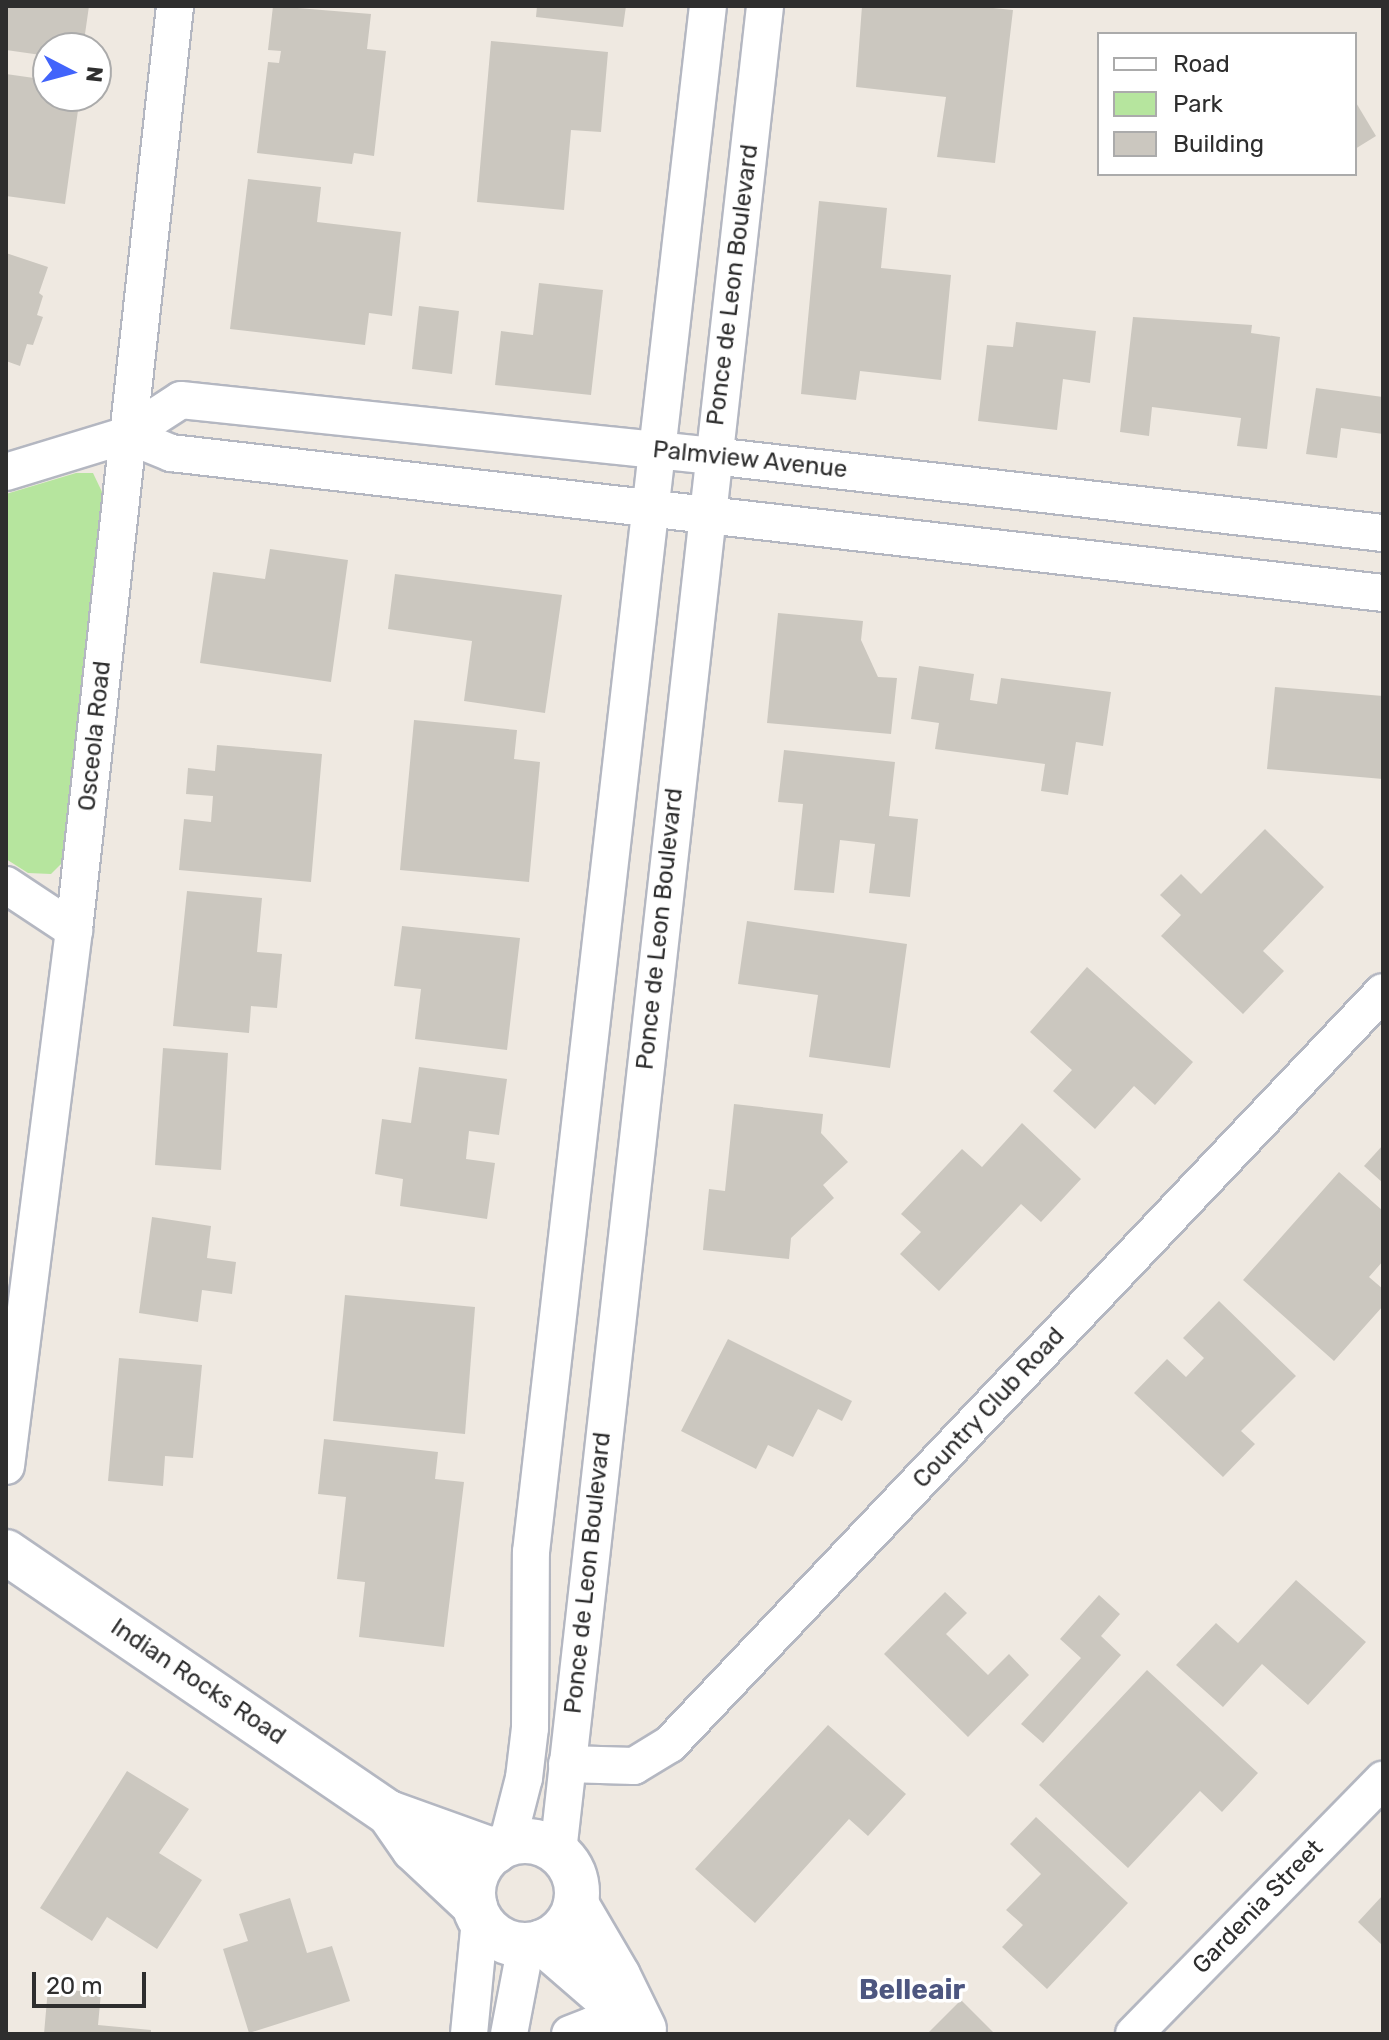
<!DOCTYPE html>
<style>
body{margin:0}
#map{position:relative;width:1389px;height:2040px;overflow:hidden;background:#efe9e1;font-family:Rubik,sans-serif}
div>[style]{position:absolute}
.green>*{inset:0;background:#b6e59e}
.building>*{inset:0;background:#cbc7bf}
.roads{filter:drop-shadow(2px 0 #b4b7c1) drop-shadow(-2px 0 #b4b7c1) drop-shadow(0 2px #b4b7c1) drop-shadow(0 -2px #b4b7c1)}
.minor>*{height:36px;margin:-18px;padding:0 18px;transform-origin:18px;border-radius:18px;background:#fff}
.tertiary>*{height:44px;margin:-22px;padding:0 22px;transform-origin:22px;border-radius:22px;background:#fff}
.tertiary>.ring{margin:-22px;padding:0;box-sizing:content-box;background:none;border:44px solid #fff;border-radius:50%}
span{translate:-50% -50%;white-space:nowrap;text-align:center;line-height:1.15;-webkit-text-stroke:7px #fff;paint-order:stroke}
.street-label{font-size:24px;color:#2e2e2e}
.quarter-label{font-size:28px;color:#4d5680;font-weight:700}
.frame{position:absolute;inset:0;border:8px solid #2e2e2e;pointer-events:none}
.legend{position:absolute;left:1097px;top:32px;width:260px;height:144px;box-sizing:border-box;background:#fff;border:2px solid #ababab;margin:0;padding:10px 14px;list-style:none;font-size:24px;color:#2e2e2e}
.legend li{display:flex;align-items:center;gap:16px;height:40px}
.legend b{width:40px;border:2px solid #ababab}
.north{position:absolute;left:32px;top:32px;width:80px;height:80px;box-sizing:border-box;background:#fff;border:2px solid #ababab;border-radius:50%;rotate:96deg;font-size:22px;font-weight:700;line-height:32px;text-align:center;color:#2e2e2e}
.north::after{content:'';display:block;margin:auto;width:28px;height:36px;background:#4264fb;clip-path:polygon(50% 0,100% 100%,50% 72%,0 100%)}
.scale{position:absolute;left:32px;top:1972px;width:114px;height:36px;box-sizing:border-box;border:4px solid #2e2e2e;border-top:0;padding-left:10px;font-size:24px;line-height:28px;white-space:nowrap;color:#2e2e2e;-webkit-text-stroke:6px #fff;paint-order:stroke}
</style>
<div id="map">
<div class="green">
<i style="clip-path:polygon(76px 473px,93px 473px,103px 494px,65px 860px,51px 874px,28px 873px,6px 859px,6px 494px)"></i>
</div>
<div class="building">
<i style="clip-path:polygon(6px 6px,89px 6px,83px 48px,48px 48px,48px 56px,6px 50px)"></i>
<i style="clip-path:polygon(273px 6px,371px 14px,367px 49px,386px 51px,374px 156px,354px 153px,352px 164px,257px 153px,268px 62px,279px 63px,281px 51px,268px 50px)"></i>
<i style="clip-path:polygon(537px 6px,626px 6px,623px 27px,536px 17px)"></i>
<i style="clip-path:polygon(862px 6px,973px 6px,1013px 10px,995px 163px,937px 157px,946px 97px,856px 87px)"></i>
<i style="clip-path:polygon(491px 41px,608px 52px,601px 132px,571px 130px,564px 210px,477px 202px)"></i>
<i style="clip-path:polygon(6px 74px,48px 80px,48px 96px,80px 96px,65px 204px,6px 196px)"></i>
<i style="clip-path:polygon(1355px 101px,1376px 136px,1355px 149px)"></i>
<i style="clip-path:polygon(248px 179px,321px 187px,317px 222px,401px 232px,392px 316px,369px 313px,365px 345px,230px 329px)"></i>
<i style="clip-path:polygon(819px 201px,887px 208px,881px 268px,951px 275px,941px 380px,860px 371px,856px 400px,801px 394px)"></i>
<i style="clip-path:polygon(6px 253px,48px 267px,39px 293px,43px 296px,37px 315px,43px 317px,33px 345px,27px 344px,20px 366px,6px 361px)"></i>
<i style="clip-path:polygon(539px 283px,603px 290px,591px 395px,495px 385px,501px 331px,533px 335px)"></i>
<i style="clip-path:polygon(419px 306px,459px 311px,452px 374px,412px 369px)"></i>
<i style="clip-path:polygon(1133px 317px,1252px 325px,1251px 333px,1280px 337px,1267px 449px,1237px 446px,1241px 418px,1152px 407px,1149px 436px,1120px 432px)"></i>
<i style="clip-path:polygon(1016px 322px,1096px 331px,1090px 383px,1063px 379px,1057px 430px,978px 421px,987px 345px,1013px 347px)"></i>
<i style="clip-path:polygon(1316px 388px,1383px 397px,1383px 434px,1341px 428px,1337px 458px,1306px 454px)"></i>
<i style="clip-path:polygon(270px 549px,348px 560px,331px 682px,200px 663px,213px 572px,265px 579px)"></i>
<i style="clip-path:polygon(395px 574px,562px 595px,545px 713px,464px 701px,472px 641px,388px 629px)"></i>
<i style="clip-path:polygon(778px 613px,863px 621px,861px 640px,878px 677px,897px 678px,891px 734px,767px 723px)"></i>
<i style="clip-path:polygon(919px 666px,974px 674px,970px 700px,997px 704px,1001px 678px,1111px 692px,1103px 746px,1076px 742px,1068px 795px,1041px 791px,1045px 764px,935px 749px,939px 723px,911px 719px)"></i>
<i style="clip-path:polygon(1275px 687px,1383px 696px,1383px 779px,1267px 769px)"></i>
<i style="clip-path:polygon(414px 720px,517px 730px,514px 759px,540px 762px,529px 882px,400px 870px)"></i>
<i style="clip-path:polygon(217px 745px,322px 754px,311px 882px,179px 870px,184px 819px,211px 822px,213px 796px,186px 794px,188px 768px,215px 771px)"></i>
<i style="clip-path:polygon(784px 750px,895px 762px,889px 816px,918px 819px,910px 897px,869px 893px,875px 844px,840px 840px,834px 893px,794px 890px,803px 804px,778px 802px)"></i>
<i style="clip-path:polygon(1265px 829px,1324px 887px,1263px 951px,1284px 971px,1243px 1014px,1161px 936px,1181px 915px,1160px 895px,1181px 874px,1201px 894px)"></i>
<i style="clip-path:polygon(187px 891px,262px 898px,257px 952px,282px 954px,277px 1008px,251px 1006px,249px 1033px,173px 1026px)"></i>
<i style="clip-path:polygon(747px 921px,907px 944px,890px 1068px,809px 1057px,818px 995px,738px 984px)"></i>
<i style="clip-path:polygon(402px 926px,520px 938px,507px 1050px,415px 1039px,421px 989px,394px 986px)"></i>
<i style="clip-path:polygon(1087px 967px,1193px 1062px,1155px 1105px,1134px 1086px,1095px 1129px,1053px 1091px,1072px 1070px,1030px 1032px)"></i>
<i style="clip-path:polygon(163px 1048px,228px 1053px,221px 1170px,155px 1165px)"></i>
<i style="clip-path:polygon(419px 1067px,507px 1079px,499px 1135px,469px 1131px,466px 1159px,495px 1163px,487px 1219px,400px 1206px,403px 1179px,375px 1174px,382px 1119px,411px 1123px)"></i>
<i style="clip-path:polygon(734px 1104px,823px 1114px,821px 1133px,848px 1162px,823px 1185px,834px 1198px,791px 1238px,789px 1259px,703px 1250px,709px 1189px,725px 1191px)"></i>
<i style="clip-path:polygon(1022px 1123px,1081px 1179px,1041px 1222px,1021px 1204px,939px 1291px,900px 1254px,921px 1232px,901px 1214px,962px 1149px,982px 1167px)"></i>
<i style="clip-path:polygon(1383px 1145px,1383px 1183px,1364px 1166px)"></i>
<i style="clip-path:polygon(1339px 1172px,1383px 1211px,1383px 1261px,1369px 1277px,1383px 1289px,1383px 1306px,1334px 1361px,1243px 1280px)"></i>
<i style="clip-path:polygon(152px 1217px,211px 1226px,207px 1258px,236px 1262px,232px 1294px,202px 1290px,198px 1322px,139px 1313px)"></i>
<i style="clip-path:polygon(345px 1295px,475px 1307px,465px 1434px,333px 1421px)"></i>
<i style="clip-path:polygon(1219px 1301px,1296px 1376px,1241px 1431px,1255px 1444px,1223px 1477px,1134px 1393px,1167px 1359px,1186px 1377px,1204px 1358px,1183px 1338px)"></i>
<i style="clip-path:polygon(728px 1339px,852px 1401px,842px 1421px,818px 1409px,793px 1457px,768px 1445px,756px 1469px,681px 1431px)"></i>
<i style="clip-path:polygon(119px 1358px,202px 1365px,193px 1458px,165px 1456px,163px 1486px,108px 1481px)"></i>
<i style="clip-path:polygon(324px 1439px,438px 1452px,435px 1479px,464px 1482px,444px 1647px,359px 1637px,365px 1582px,337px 1579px,346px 1497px,318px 1494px)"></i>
<i style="clip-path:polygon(1296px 1580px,1366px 1642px,1308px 1705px,1262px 1664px,1223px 1707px,1176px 1665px,1216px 1623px,1238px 1643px)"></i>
<i style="clip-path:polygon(945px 1592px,967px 1613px,946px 1634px,988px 1675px,1009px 1654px,1029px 1675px,968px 1737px,884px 1654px)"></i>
<i style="clip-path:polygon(1099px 1595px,1120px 1614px,1101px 1636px,1121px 1655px,1043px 1743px,1021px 1724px,1081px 1658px,1060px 1639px)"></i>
<i style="clip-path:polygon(1147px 1670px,1258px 1773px,1222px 1812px,1200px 1791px,1128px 1868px,1039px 1785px)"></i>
<i style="clip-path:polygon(828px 1725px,906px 1794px,868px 1836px,849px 1819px,755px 1923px,695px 1869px)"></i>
<i style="clip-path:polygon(127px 1771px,189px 1809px,159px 1853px,202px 1880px,157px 1949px,107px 1917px,92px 1941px,40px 1908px)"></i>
<i style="clip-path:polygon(1036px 1817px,1128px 1903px,1047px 1989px,1002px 1947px,1023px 1925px,1006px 1910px,1041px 1874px,1010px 1844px)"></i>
<i style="clip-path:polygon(1383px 1895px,1383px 1946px,1358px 1922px)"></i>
<i style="clip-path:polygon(290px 1898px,307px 1953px,332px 1946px,350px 2001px,249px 2033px,223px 1949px,248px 1941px,239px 1914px)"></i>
<i style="clip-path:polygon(48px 1988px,101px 1993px,98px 2025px,151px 2030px,151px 2034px,44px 2034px)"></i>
<i style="clip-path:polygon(961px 2000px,995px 2034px,927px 2034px)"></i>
</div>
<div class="roads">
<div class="minor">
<i style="left:127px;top:435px;width:48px;rotate:22.2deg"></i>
<i style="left:171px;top:453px;width:1220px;rotate:6.59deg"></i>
<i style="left:6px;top:472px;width:127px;rotate:-17deg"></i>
<i style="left:127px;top:435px;width:64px;rotate:-32.9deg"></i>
<i style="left:181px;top:400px;width:535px;rotate:6.01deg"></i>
<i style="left:713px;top:456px;width:674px;rotate:6.56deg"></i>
<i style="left:6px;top:885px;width:82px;rotate:33.5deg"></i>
<i style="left:6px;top:1466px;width:540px;rotate:-82.77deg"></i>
<i style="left:74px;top:930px;width:930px;rotate:-83.76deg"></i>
<i style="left:567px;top:1764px;width:67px;rotate:1.7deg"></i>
<i style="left:634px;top:1766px;width:42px;rotate:-31.4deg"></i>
<i style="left:670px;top:1744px;width:1036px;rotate:-46.52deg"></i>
<i style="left:507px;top:1844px;width:68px;rotate:-75.6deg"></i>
<i style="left:524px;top:1778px;width:50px;rotate:-83.2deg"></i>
<i style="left:530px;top:1728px;width:176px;rotate:-89.7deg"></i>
<i style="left:531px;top:1552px;width:1556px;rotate:-83.47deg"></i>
<i style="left:558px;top:1852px;width:1858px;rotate:-83.6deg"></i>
<i style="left:469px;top:2034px;width:116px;rotate:-84.5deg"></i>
<i style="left:509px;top:2034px;width:91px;rotate:-79.2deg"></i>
<i style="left:570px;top:2034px;width:22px;rotate:-21deg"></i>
<i style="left:591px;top:2026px;width:53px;rotate:3.2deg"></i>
<i style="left:1134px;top:2034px;width:356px;rotate:-45.6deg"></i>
</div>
<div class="tertiary">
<i style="left:6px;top:1552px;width:463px;rotate:34.3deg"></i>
<i style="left:389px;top:1813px;width:113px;rotate:19.7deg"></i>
<i style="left:389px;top:1813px;width:44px;rotate:55.2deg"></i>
<i style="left:414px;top:1849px;width:83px;rotate:43.1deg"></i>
<i class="ring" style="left:473px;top:1841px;width:60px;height:60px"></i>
<i style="left:576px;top:1904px;width:83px;rotate:59.7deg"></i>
<i style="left:618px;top:1976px;width:59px;rotate:63.9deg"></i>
<i style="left:542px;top:1942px;width:118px;rotate:40.9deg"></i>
</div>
</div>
<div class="street-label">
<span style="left:733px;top:285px;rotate:-83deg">Ponce de Leon Boulevard</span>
<span style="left:750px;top:460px;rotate:6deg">Palmview Avenue</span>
<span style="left:95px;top:736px;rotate:-84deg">Osceola Road</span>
<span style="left:660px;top:929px;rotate:-84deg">Ponce de Leon Boulevard</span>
<span style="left:989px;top:1408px;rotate:-47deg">Country Club Road</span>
<span style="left:588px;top:1573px;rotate:-84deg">Ponce de Leon Boulevard</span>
<span style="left:198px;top:1682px;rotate:34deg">Indian Rocks Road</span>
<span style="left:1258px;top:1907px;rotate:-46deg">Gardenia Street</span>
</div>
<div class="quarter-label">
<span style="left:912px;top:1990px">Belleair</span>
</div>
<div class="frame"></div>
<ul class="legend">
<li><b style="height:10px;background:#fff"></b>Road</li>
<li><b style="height:22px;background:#b6e59e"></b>Park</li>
<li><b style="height:22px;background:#cbc7bf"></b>Building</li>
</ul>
<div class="north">N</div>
<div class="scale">20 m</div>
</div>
